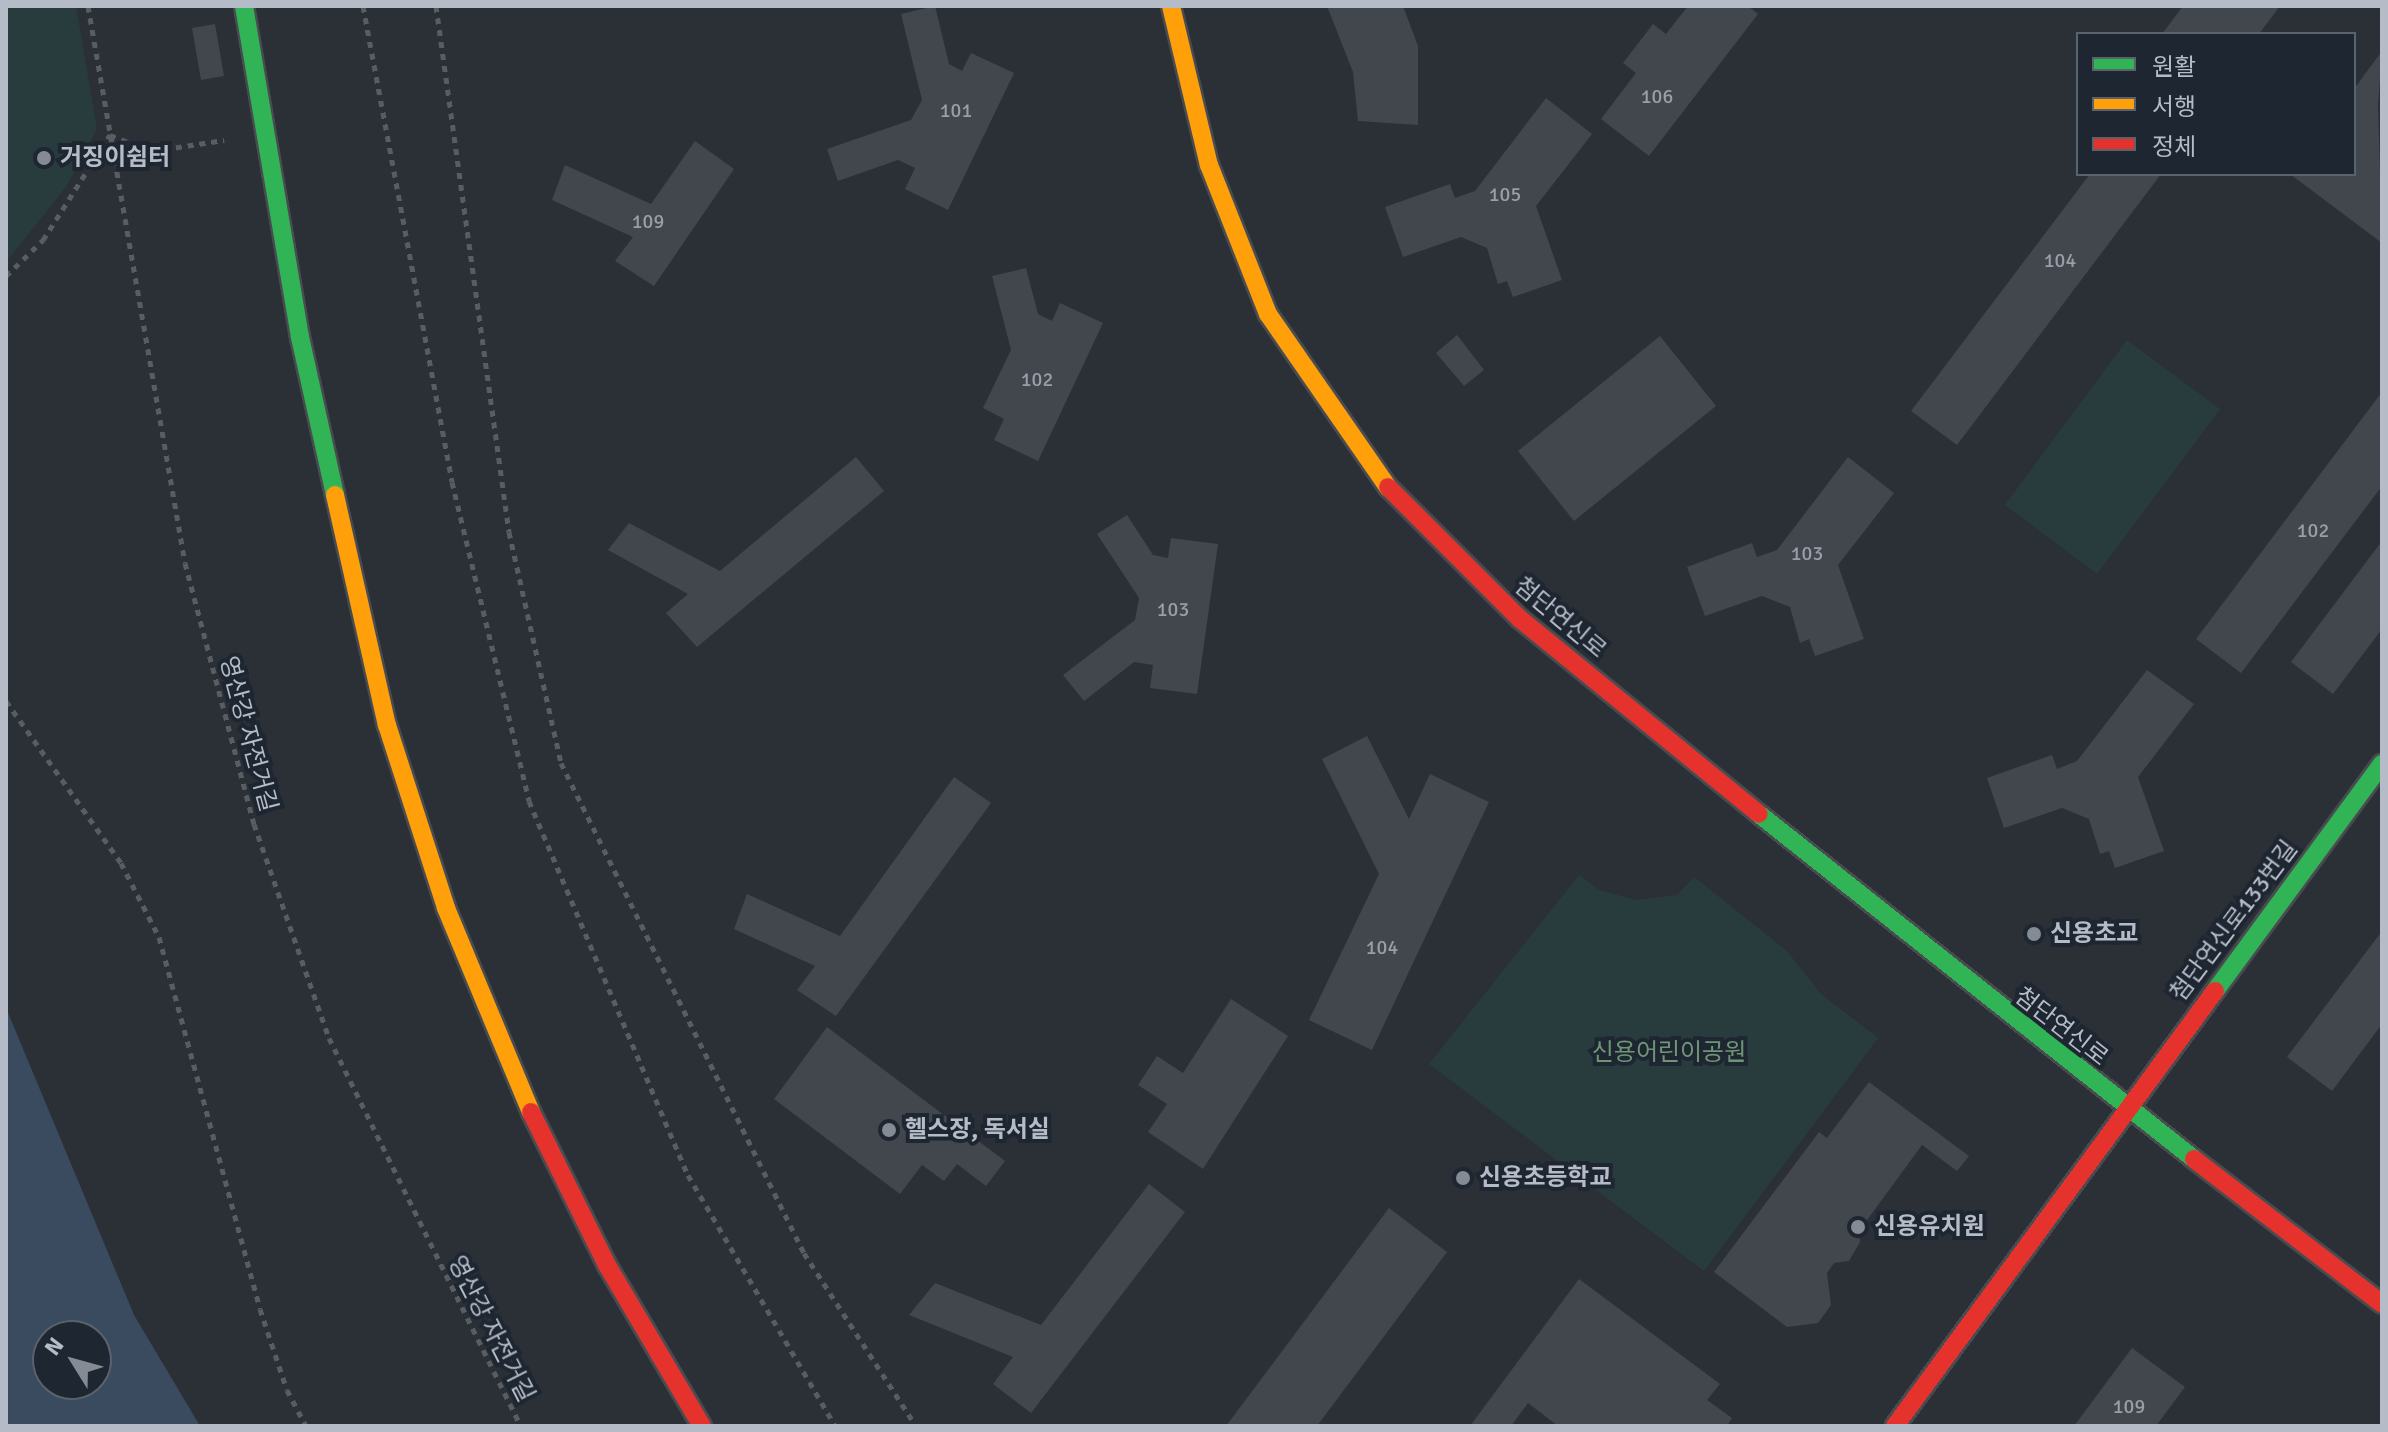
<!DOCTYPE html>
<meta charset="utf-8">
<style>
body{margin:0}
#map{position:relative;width:2388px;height:1432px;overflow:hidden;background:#2a3036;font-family:Signika,"Noto Sans KR",sans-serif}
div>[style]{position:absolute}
.green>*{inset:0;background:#283b3d}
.water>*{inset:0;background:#3a4a5f}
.building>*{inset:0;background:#42474d}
.path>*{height:5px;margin-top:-2.5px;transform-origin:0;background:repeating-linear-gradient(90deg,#585d62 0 6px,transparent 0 12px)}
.roads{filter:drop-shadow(2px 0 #484c51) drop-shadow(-2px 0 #484c51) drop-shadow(0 2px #484c51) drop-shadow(0 -2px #484c51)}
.fast>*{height:18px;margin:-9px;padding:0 9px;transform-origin:9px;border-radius:9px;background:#30b455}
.slow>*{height:18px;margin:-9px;padding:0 9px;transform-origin:9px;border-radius:9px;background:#ff9f0a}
.jam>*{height:18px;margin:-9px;padding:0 9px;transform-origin:9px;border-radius:9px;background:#e5322d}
.dots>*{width:22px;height:22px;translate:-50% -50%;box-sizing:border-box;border:4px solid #1e2631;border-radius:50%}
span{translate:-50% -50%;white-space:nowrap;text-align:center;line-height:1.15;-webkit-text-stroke:8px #1e2631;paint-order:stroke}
.number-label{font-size:20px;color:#989fa8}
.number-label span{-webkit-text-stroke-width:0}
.poi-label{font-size:24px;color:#b5bcc7;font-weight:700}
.left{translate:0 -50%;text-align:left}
.street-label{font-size:24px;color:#b5bcc7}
.park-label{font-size:24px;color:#6e9676}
.frame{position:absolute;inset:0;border:8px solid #b5bcc7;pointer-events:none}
.legend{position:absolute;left:2076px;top:32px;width:280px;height:144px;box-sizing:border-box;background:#1e2631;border:2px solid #5a626d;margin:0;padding:10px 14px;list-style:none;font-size:24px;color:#b5bcc7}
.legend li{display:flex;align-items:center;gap:16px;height:40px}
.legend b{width:40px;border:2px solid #5a626d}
.north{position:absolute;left:32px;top:1320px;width:80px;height:80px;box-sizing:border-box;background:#1e2631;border:2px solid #5a626d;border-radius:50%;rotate:307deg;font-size:22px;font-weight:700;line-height:32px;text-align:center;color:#b5bcc7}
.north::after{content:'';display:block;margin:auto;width:28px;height:36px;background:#848b94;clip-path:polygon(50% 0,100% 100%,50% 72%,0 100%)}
</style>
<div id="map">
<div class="green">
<i style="clip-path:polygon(6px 6px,76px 6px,97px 129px,66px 187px,6px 262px)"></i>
<i style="clip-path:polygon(2127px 340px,2220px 409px,2097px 574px,2005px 505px)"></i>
<i style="clip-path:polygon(1579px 875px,1599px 890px,1636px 900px,1677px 895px,1694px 877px,1787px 951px,1821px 994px,1878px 1038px,1704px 1271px,1429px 1064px)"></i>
</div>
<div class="water">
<i style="clip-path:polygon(evenodd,6px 1008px,134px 1315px,200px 1426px,6px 1426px,6px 1008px,48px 1336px,96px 1336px,96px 1384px,48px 1384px,48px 1336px)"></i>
</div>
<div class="building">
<i style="clip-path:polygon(935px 6px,949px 64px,962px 71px,971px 53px,1014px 73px,948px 210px,905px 189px,915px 168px,898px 160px,838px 181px,827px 149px,911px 120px,922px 100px,901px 14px)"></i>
<i style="clip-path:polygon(1327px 6px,1403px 6px,1418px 46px,1418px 125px,1358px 121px,1353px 72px)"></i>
<i style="clip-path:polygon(1688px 6px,1748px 6px,1758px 14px,1649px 156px,1601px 119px,1636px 73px,1623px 63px,1653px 24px,1666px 34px)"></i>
<i style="clip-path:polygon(2183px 6px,2280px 6px,2259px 34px,2162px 34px)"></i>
<i style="clip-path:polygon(215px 24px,224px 76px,201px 80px,192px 28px)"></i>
<i style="clip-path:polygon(2382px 51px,2378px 105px,2382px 243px,2290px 174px,2354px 174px,2354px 89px)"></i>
<i style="clip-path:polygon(1546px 98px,1592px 134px,1536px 206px,1562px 280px,1513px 297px,1507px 281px,1498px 284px,1487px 248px,1461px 237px,1403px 257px,1385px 207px,1450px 184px,1455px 198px,1475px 191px)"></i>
<i style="clip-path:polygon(695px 141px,734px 169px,654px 286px,615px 261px,633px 237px,552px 200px,565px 165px,651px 204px)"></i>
<i style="clip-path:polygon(2090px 174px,2161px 174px,1957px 445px,1911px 411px)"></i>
<i style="clip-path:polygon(1026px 268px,1038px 314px,1052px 321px,1060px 303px,1103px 323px,1038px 461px,994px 440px,1004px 419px,983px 408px,1011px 350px,992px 276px)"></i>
<i style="clip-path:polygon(1457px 335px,1484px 370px,1464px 386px,1436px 353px)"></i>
<i style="clip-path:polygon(1660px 336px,1716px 406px,1574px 521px,1518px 451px)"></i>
<i style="clip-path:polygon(2382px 392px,2382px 486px,2241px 673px,2196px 639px)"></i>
<i style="clip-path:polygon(856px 457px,884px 491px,697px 647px,666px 613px,688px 594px,608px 550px,629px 523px,720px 571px)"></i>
<i style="clip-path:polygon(1848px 457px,1894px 493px,1838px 565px,1864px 639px,1815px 656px,1809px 639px,1800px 643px,1790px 607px,1762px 596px,1705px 616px,1687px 567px,1752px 543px,1757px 557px,1777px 550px)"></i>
<i style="clip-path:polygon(1127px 515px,1153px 555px,1168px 558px,1171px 538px,1218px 544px,1197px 694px,1150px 688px,1153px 665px,1134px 662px,1084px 701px,1063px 675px,1135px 620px,1139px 598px,1097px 534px)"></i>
<i style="clip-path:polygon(2382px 541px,2382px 629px,2333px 694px,2291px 662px)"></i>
<i style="clip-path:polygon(2147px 670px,2194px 704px,2138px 777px,2164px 851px,2115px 868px,2109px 851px,2100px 854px,2089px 819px,2062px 808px,2004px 828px,1987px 778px,2052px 755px,2057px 769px,2077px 761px)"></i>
<i style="clip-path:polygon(1367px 736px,1409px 819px,1430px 774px,1489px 802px,1372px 1050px,1309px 1020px,1379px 874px,1322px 759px)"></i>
<i style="clip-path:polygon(954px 777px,991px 803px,836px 1016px,797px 990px,815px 966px,734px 929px,747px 894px,840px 936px)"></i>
<i style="clip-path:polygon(2382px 931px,2382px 1024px,2332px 1091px,2287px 1057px)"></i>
<i style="clip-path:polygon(1231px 999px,1288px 1036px,1203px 1169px,1148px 1132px,1167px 1104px,1138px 1085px,1157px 1056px,1183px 1073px)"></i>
<i style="clip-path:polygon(827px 1027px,1005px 1161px,986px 1186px,957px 1164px,944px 1181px,922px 1165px,900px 1194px,774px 1099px)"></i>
<i style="clip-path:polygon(1869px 1082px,1969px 1156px,1957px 1171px,1922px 1145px,1859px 1231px,1860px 1242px,1849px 1261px,1834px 1263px,1827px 1273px,1831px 1305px,1818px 1323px,1787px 1327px,1714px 1272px,1819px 1132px,1827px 1138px)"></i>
<i style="clip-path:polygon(1149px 1184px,1185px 1212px,1031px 1413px,993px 1384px,1013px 1357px,909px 1315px,935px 1283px,1041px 1325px)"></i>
<i style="clip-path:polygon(1389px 1208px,1447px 1252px,1317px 1426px,1226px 1426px)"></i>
<i style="clip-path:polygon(1579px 1279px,1720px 1384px,1707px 1400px,1732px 1418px,1727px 1426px,1558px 1426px,1528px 1403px,1511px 1426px,1470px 1426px)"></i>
<i style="clip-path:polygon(2132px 1348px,2185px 1387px,2156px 1426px,2074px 1426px)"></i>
</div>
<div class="path">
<i style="left:88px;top:6px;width:565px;rotate:80.12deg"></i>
<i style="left:185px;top:563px;width:270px;rotate:75.2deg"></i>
<i style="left:254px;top:824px;width:227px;rotate:70.7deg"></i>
<i style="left:329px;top:1038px;width:433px;rotate:63.7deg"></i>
<i style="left:363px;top:6px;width:484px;rotate:79.4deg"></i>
<i style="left:452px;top:482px;width:328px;rotate:76.4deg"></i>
<i style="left:529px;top:801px;width:406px;rotate:67deg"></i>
<i style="left:688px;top:1175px;width:291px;rotate:59.6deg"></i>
<i style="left:436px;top:6px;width:531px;rotate:82.1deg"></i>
<i style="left:509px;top:532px;width:237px;rotate:77.3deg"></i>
<i style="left:561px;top:763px;width:547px;rotate:63.62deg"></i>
<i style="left:804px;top:1253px;width:206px;rotate:57.1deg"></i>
<i style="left:6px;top:276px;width:52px;rotate:-44.2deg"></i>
<i style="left:43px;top:240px;width:125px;rotate:-57.5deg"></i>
<i style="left:110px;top:135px;width:45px;rotate:20.9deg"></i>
<i style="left:152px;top:151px;width:73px;rotate:-8.7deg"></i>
<i style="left:6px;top:701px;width:199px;rotate:54.6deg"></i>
<i style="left:121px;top:863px;width:83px;rotate:62.8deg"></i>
<i style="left:159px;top:937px;width:385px;rotate:74.8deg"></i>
<i style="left:260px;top:1309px;width:85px;rotate:71.6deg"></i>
<i style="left:287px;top:1390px;width:41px;rotate:62.2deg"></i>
</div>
<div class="roads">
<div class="fast">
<i style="left:244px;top:6px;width:336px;rotate:80.4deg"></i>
<i style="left:300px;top:337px;width:162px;rotate:77.5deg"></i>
<i style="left:1759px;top:814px;width:555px;rotate:38.42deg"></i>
<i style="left:2215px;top:991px;width:282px;rotate:-53.7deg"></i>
</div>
<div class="slow">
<i style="left:1171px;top:6px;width:163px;rotate:76.6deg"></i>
<i style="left:1209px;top:165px;width:160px;rotate:68.4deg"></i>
<i style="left:1268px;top:314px;width:211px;rotate:55.3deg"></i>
<i style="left:335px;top:495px;width:236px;rotate:77.3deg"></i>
<i style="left:387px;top:725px;width:192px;rotate:72.1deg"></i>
<i style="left:446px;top:908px;width:221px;rotate:67.4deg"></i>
</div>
<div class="jam">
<i style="left:1388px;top:487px;width:187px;rotate:45deg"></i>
<i style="left:1520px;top:619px;width:308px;rotate:39.2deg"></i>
<i style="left:531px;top:1112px;width:171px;rotate:63.6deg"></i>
<i style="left:607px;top:1265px;width:187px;rotate:59.5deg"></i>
<i style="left:2194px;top:1159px;width:237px;rotate:37.6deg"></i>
<i style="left:1895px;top:1426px;width:540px;rotate:-53.66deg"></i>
</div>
</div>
<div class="dots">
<i style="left:44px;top:158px;background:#848b94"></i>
<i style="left:2034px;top:934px;background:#848b94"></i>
<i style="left:889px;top:1130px;background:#848b94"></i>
<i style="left:1463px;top:1178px;background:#848b94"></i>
<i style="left:1858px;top:1227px;background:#848b94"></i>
</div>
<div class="number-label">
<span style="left:1657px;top:96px">106</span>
<span style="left:956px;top:110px">101</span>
<span style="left:1505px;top:194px">105</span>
<span style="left:648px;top:221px">109</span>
<span style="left:2060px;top:260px">104</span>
<span style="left:1037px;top:379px">102</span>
<span style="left:2313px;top:530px">102</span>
<span style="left:1807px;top:553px">103</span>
<span style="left:1173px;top:609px">103</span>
<span style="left:1382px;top:947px">104</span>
<span style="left:2129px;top:1406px">109</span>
</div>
<div class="poi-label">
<span class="left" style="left:60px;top:158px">거징이쉼터</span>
<span class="left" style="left:2050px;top:934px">신용초교</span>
<span class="left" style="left:905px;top:1130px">헬스장, 독서실</span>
<span class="left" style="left:1479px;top:1178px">신용초등학교</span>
<span class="left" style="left:1874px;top:1227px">신용유치원</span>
</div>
<div class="street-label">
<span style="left:1560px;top:618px;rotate:40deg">첨단연신로</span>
<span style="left:248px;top:734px;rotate:75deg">영산강 자전거길</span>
<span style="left:2234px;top:921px;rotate:-53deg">첨단연신로133번길</span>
<span style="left:2061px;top:1027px;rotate:38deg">첨단연신로</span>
<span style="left:491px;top:1329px;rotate:63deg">영산강 자전거길</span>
</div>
<div class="park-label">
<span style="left:1669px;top:1053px">신용어린이공원</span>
</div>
<div class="frame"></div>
<ul class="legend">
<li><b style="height:10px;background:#30b455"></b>원활</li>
<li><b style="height:10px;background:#ff9f0a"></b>서행</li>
<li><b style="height:10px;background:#e5322d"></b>정체</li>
</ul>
<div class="north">N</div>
</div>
